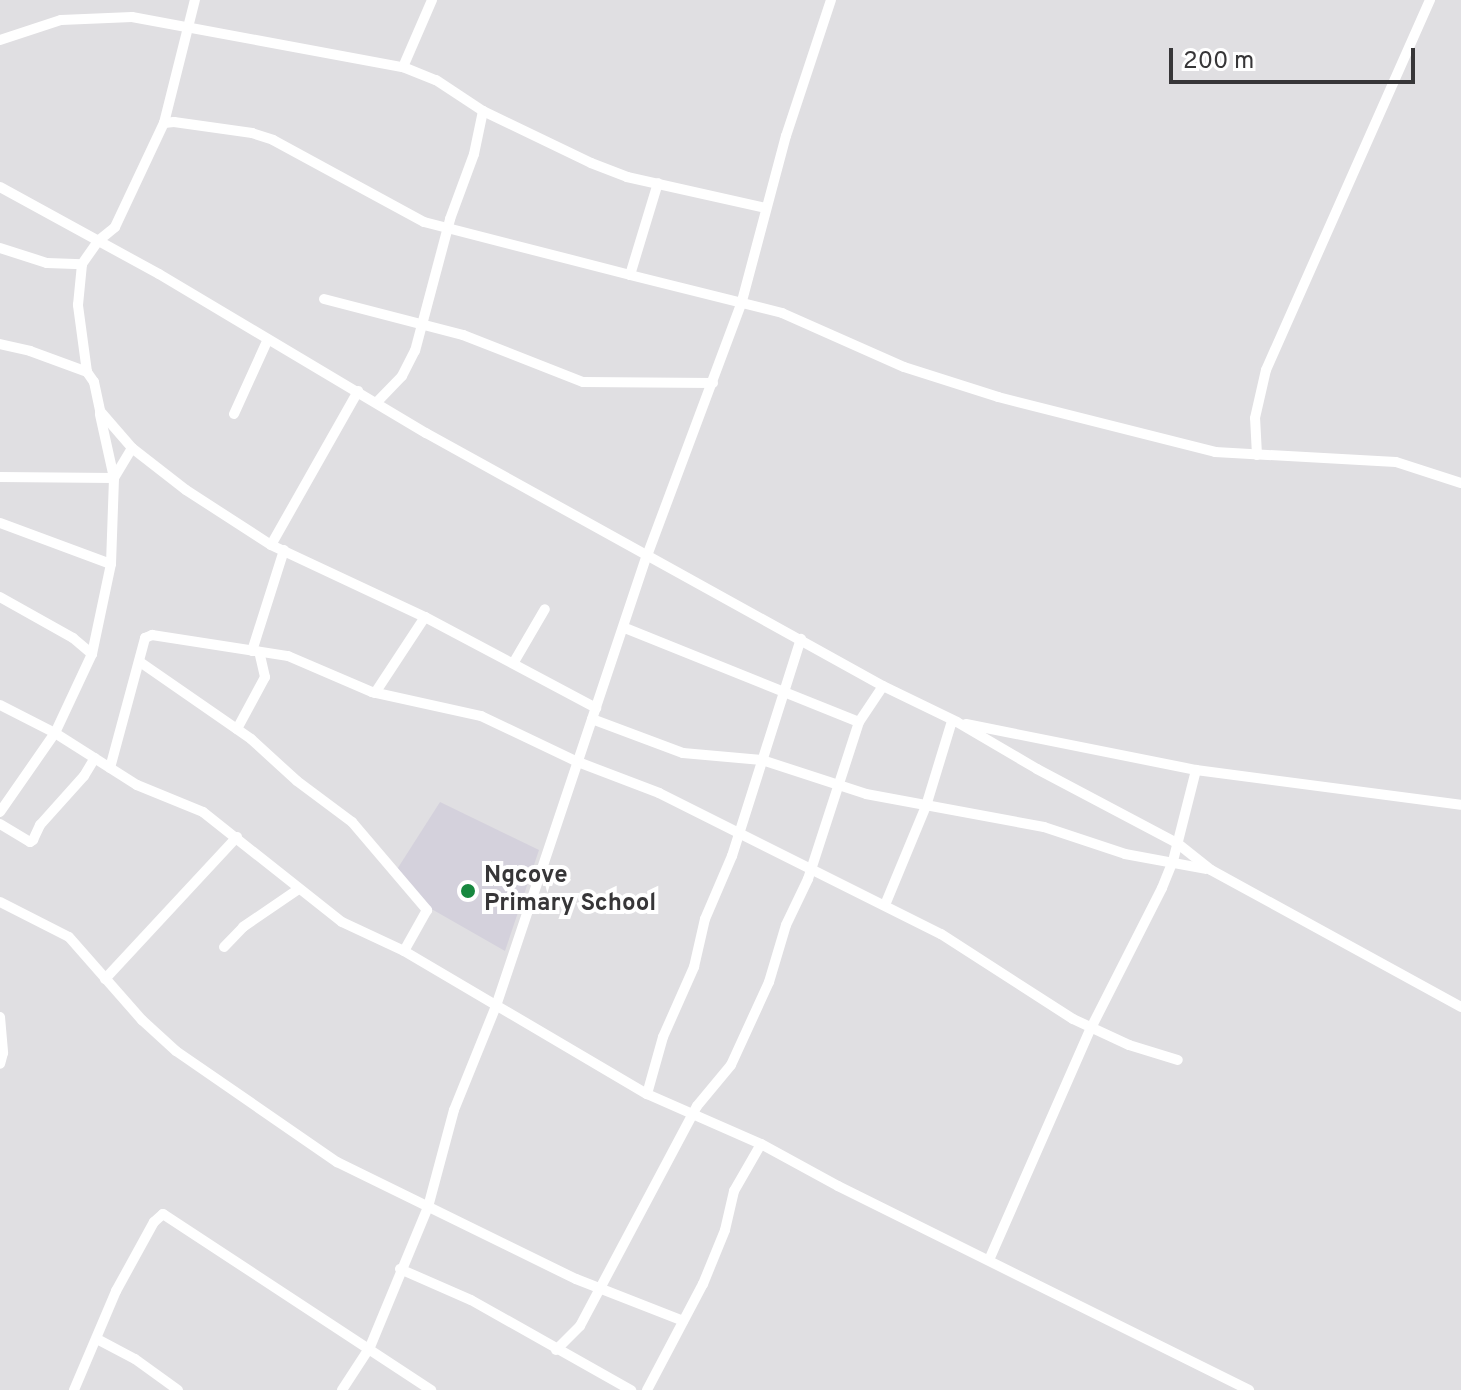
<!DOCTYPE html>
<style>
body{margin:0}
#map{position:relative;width:1461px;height:1390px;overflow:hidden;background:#e0dfe2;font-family:Overpass,sans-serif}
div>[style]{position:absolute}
.built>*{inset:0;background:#d4d1dc}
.minor>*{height:10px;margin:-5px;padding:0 5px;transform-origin:5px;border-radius:5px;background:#fff}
.dots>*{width:22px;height:22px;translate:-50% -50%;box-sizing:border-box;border:4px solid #fff;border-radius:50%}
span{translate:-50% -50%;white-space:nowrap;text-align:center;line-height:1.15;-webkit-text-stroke:8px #fff;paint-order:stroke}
.poi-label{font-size:24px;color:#373638;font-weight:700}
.left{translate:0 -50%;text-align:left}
.scale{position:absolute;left:1169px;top:48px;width:246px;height:36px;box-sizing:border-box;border:4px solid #373638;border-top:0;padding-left:10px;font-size:24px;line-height:28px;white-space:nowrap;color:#373638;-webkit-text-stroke:6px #fff;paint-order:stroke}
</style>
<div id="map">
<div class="built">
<i style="clip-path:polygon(440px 802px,539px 850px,505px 951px,428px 907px,394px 874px)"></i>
</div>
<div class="minor">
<i style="left:0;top:40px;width:64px;rotate:-18.2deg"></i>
<i style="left:61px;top:20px;width:71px;rotate:-2.4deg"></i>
<i style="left:132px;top:17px;width:276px;rotate:10.5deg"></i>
<i style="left:403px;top:67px;width:35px;rotate:22deg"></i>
<i style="left:436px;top:80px;width:56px;rotate:33.4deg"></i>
<i style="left:483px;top:111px;width:120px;rotate:25.7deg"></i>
<i style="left:591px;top:163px;width:39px;rotate:21deg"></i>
<i style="left:627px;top:177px;width:142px;rotate:12.6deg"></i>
<i style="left:403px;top:67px;width:73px;rotate:-66.6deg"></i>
<i style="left:164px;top:123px;width:10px;rotate:-6deg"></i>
<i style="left:174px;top:122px;width:79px;rotate:8deg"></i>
<i style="left:252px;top:133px;width:22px;rotate:18deg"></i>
<i style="left:273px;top:140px;width:172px;rotate:28.5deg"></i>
<i style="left:424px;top:222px;width:213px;rotate:14.4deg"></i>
<i style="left:630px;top:275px;width:96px;rotate:-73.1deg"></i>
<i style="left:0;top:187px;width:181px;rotate:28.7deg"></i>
<i style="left:159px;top:274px;width:311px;rotate:30.8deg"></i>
<i style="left:426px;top:433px;width:522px;rotate:28.97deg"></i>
<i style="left:883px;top:686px;width:82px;rotate:25.9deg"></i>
<i style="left:957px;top:722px;width:93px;rotate:30.4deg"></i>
<i style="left:1037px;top:769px;width:158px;rotate:27.9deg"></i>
<i style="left:1177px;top:843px;width:43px;rotate:38.5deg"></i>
<i style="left:1211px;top:870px;width:285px;rotate:28.7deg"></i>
<i style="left:0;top:248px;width:49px;rotate:17.7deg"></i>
<i style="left:47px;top:263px;width:35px;rotate:2deg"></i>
<i style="left:630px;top:275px;width:157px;rotate:14deg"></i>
<i style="left:782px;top:313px;width:133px;rotate:23.9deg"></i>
<i style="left:904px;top:367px;width:99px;rotate:17.7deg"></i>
<i style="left:998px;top:397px;width:224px;rotate:14.2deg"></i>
<i style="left:1215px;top:452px;width:181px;rotate:3.2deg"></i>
<i style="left:1396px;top:462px;width:68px;rotate:17.9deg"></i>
<i style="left:324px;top:299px;width:144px;rotate:14.5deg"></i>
<i style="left:463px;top:335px;width:129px;rotate:21.4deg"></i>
<i style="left:583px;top:382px;width:130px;rotate:0.4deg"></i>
<i style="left:0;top:344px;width:31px;rotate:13deg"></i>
<i style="left:30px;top:351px;width:61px;rotate:20.2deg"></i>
<i style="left:87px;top:372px;width:12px;rotate:55deg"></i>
<i style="left:94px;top:382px;width:30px;rotate:78deg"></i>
<i style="left:100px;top:411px;width:49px;rotate:49.1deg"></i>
<i style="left:132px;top:448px;width:68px;rotate:37.9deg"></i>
<i style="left:186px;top:490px;width:101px;rotate:32.9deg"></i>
<i style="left:271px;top:545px;width:170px;rotate:25.1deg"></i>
<i style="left:425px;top:617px;width:194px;rotate:28deg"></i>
<i style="left:87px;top:372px;width:68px;rotate:-97.7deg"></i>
<i style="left:78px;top:305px;width:41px;rotate:-84.4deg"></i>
<i style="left:82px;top:264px;width:28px;rotate:-55deg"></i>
<i style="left:98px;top:241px;width:22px;rotate:-39deg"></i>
<i style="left:115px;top:227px;width:115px;rotate:-64.8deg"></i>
<i style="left:164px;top:123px;width:127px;rotate:-75.9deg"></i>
<i style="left:377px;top:402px;width:36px;rotate:-46deg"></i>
<i style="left:402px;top:376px;width:28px;rotate:-63deg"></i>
<i style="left:415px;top:351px;width:137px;rotate:-75.1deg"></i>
<i style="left:450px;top:219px;width:69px;rotate:-69.7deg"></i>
<i style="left:474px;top:154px;width:44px;rotate:-78.2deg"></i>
<i style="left:234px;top:414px;width:82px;rotate:-65.6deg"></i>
<i style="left:1257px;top:455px;width:37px;rotate:-93deg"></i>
<i style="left:1255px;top:418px;width:49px;rotate:-77.1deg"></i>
<i style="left:1266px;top:370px;width:405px;rotate:-66.1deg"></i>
<i style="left:0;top:477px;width:114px;rotate:0.5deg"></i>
<i style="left:114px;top:478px;width:65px;rotate:-102.5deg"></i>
<i style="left:0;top:523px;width:118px;rotate:20.3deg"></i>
<i style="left:271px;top:545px;width:177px;rotate:-60.5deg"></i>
<i style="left:0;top:597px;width:84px;rotate:29.3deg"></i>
<i style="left:73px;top:638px;width:25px;rotate:40deg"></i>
<i style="left:625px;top:628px;width:252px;rotate:21.9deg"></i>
<i style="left:252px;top:651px;width:106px;rotate:-72.4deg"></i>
<i style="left:140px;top:662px;width:135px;rotate:34.7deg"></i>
<i style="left:251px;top:739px;width:62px;rotate:42.4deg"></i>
<i style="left:297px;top:781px;width:69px;rotate:36.7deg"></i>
<i style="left:352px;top:822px;width:116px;rotate:49.6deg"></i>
<i style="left:427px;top:910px;width:47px;rotate:119.3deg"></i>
<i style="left:514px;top:662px;width:61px;rotate:-59.7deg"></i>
<i style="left:375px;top:693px;width:91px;rotate:-56.7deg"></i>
<i style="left:0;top:705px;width:62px;rotate:27deg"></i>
<i style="left:55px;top:733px;width:97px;rotate:32.4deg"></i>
<i style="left:137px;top:785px;width:71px;rotate:22.2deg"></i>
<i style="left:203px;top:812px;width:177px;rotate:38.4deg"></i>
<i style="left:342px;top:922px;width:68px;rotate:25.1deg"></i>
<i style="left:404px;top:951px;width:282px;rotate:30.5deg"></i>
<i style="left:647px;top:1094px;width:124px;rotate:23.7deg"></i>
<i style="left:761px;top:1144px;width:88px;rotate:28.6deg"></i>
<i style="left:838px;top:1186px;width:459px;rotate:26.4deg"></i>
<i style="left:592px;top:719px;width:97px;rotate:20.5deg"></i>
<i style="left:683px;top:753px;width:79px;rotate:5.1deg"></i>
<i style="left:762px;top:760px;width:109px;rotate:18.1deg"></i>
<i style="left:866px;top:794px;width:181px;rotate:10.5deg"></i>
<i style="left:1044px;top:827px;width:85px;rotate:18.4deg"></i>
<i style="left:1125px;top:854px;width:82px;rotate:10.5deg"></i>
<i style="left:966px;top:724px;width:235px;rotate:11.3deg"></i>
<i style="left:1196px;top:770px;width:267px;rotate:7.5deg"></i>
<i style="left:237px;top:729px;width:59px;rotate:-61.7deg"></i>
<i style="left:265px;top:677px;width:26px;rotate:-103deg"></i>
<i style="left:110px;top:768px;width:135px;rotate:-74.9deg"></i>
<i style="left:145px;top:638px;width:8px;rotate:-23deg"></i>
<i style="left:152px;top:635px;width:138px;rotate:8.8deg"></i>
<i style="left:288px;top:656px;width:91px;rotate:23.2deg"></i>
<i style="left:372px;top:692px;width:112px;rotate:12.4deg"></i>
<i style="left:481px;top:716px;width:107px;rotate:25.4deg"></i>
<i style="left:578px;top:762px;width:87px;rotate:20.9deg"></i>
<i style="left:659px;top:793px;width:315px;rotate:26.6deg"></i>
<i style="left:941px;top:934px;width:157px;rotate:32.8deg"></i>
<i style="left:1073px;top:1019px;width:62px;rotate:24.9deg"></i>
<i style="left:1129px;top:1045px;width:51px;rotate:17deg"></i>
<i style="left:0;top:812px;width:96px;rotate:-55.2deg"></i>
<i style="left:55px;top:733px;width:87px;rotate:-64.9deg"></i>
<i style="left:92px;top:654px;width:92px;rotate:-78.1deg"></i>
<i style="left:111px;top:564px;width:86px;rotate:-88deg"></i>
<i style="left:114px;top:478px;width:35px;rotate:-59deg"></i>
<i style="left:0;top:824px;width:35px;rotate:31deg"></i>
<i style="left:30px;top:842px;width:4px;rotate:-34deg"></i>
<i style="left:33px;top:840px;width:17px;rotate:-65deg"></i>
<i style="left:40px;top:825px;width:66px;rotate:-48.1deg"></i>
<i style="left:84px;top:776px;width:21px;rotate:-59deg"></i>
<i style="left:0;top:902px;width:77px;rotate:26.9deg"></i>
<i style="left:69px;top:937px;width:111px;rotate:48.7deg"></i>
<i style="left:142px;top:1020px;width:46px;rotate:42.4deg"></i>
<i style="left:176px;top:1051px;width:196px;rotate:34.6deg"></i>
<i style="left:337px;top:1162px;width:266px;rotate:26.1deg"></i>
<i style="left:576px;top:1279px;width:115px;rotate:21.4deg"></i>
<i style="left:885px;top:905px;width:107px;rotate:-67.5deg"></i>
<i style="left:926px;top:806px;width:89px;rotate:-73deg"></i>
<i style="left:224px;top:947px;width:28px;rotate:-46deg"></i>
<i style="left:243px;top:927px;width:65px;rotate:-34.4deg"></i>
<i style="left:105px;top:979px;width:194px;rotate:-47.1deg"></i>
<i style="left:0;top:1017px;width:36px;rotate:85deg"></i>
<i style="left:3px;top:1053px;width:11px;rotate:105deg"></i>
<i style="left:647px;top:1094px;width:59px;rotate:-74.3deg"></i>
<i style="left:663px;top:1037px;width:77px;rotate:-66.1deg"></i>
<i style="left:694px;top:967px;width:49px;rotate:-77.1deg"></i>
<i style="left:705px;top:919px;width:69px;rotate:-66.8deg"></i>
<i style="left:732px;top:856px;width:228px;rotate:-72.4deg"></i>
<i style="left:989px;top:1260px;width:253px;rotate:-66.3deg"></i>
<i style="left:1091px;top:1028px;width:157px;rotate:-63.1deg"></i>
<i style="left:1162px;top:888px;width:29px;rotate:-68deg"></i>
<i style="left:1173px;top:861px;width:94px;rotate:-75.8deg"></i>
<i style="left:400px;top:1269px;width:77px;rotate:23.6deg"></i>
<i style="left:471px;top:1300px;width:184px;rotate:29.4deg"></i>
<i style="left:97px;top:1339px;width:43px;rotate:27.8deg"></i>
<i style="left:135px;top:1359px;width:53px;rotate:35.8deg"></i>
<i style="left:556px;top:1350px;width:34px;rotate:-45deg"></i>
<i style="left:580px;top:1326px;width:249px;rotate:-62deg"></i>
<i style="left:697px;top:1106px;width:53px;rotate:-50.3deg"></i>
<i style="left:731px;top:1065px;width:91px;rotate:-65.4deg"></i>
<i style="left:769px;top:982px;width:59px;rotate:-73.4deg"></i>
<i style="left:786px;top:925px;width:51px;rotate:-64.4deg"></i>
<i style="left:808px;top:879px;width:165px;rotate:-72deg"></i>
<i style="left:859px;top:722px;width:43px;rotate:-56.3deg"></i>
<i style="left:74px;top:1390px;width:108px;rotate:-67deg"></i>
<i style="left:116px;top:1291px;width:79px;rotate:-61.2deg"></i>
<i style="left:154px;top:1222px;width:12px;rotate:-42deg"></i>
<i style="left:163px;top:1214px;width:321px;rotate:33.3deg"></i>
<i style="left:342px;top:1390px;width:51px;rotate:-56.9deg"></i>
<i style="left:370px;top:1347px;width:152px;rotate:-67.5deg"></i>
<i style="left:428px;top:1207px;width:100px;rotate:-75deg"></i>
<i style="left:454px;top:1110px;width:112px;rotate:-68deg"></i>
<i style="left:496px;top:1006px;width:478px;rotate:-71.5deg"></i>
<i style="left:648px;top:553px;width:269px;rotate:-69.5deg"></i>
<i style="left:742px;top:301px;width:171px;rotate:-75.1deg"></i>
<i style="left:786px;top:136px;width:143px;rotate:-71.7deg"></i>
<i style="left:647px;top:1390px;width:120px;rotate:-62.2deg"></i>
<i style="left:703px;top:1284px;width:58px;rotate:-67.8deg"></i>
<i style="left:725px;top:1230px;width:40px;rotate:-77deg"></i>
<i style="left:734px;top:1191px;width:54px;rotate:-60.1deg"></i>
</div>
<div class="dots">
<i style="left:468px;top:891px;background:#17873f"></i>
</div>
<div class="poi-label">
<span class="left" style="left:484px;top:891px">Ngcove<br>Primary School</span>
</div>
<div class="scale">200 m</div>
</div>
